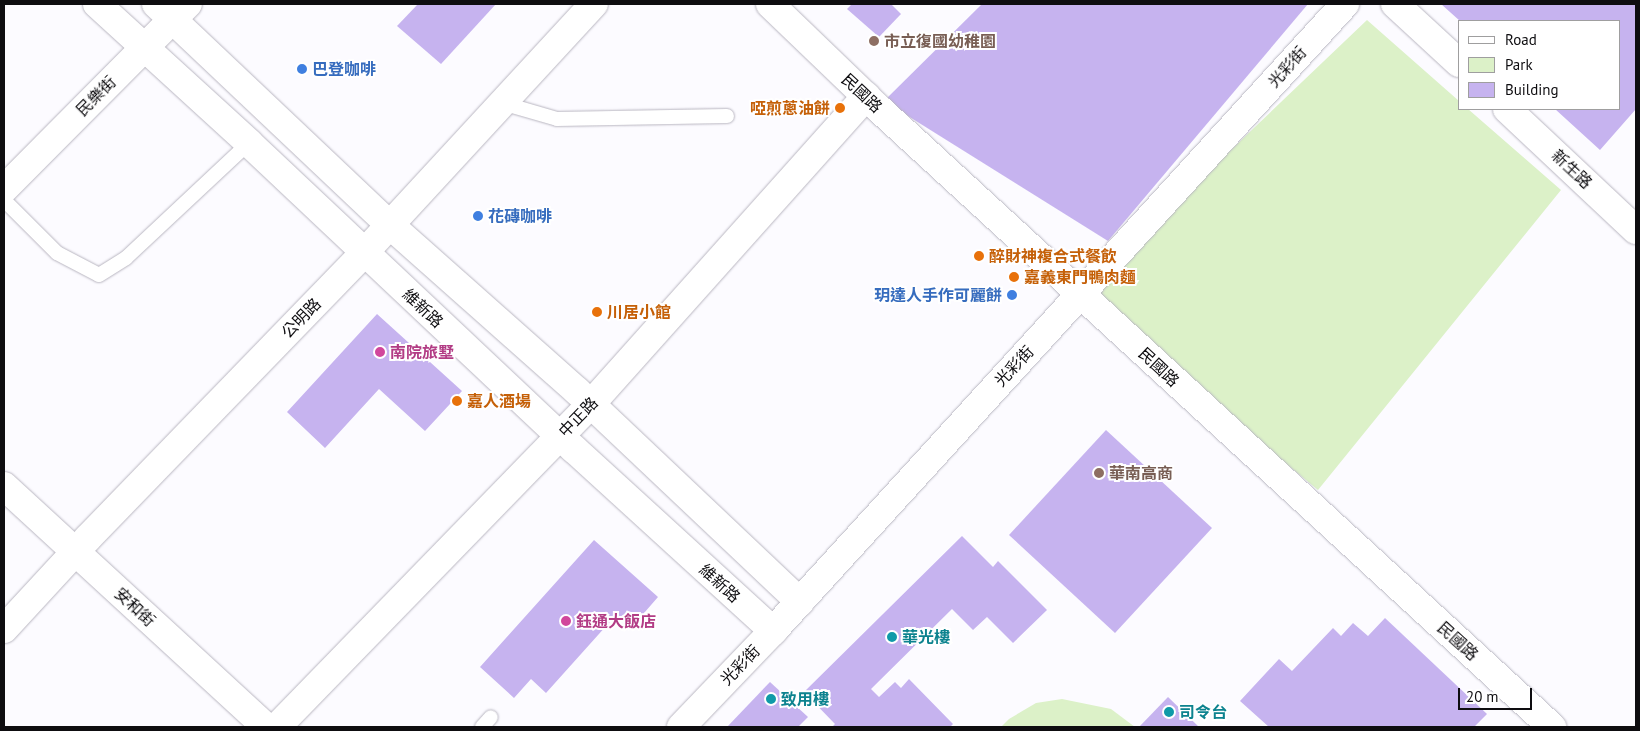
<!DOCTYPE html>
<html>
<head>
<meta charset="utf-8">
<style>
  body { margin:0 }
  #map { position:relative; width:1640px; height:731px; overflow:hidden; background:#fcfbff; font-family:"PT Sans","Noto Sans TC",sans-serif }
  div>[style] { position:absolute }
  .green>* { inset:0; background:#dcf1c8 }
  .building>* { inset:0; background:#c6b3ef }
  .roads { filter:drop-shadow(0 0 1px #b9b6c1) drop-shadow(0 0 1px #b9b6c1) }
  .lane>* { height:14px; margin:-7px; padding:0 7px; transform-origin:7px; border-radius:7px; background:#fff }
  .street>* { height:28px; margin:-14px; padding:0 14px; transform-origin:14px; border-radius:14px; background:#fff }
  .secondary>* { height:28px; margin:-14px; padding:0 14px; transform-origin:14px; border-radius:14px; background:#fff }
  .dots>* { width:14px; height:14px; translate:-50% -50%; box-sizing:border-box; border:2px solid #fff; border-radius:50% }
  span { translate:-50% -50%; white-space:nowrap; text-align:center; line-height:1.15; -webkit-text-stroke:4px #fff; paint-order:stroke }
  .education-label { font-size:16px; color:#785e54; font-weight:700 }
  .left { translate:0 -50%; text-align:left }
  .street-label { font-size:16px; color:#0e0d10 }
  .shop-label { font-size:16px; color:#366cbe; font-weight:700 }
  .right { translate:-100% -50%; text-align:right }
  .food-label { font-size:16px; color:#c56008; font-weight:700 }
  .hotel-label { font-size:16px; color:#b23c85; font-weight:700 }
  .culture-label { font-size:16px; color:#0d838f; font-weight:700 }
  .frame { position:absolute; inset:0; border:5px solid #0e0d10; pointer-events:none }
  .legend { position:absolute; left:1458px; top:20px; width:162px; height:90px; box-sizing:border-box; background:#fff; border:1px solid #9f9e9f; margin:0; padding:6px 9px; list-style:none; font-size:15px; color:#0e0d10 }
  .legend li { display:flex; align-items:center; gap:10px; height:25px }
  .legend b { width:25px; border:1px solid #9f9e9f }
  .scale { position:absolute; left:1458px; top:688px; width:74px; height:22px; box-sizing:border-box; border:2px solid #0e0d10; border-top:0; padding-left:6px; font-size:15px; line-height:18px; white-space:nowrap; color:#0e0d10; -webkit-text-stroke:4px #fff; paint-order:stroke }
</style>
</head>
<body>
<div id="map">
  <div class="green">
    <div style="clip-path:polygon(1367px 20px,1459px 101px,1459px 109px,1468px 109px,1561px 190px,1318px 490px,1080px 294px)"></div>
    <div style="clip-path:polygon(1062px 699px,1111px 709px,1135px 727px,1001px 727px,1009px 719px,1036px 703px)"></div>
  </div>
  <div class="building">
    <div style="clip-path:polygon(418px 4px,496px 4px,441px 64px,397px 26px)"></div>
    <div style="clip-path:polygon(852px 4px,891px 4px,901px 14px,879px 37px,847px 9px)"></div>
    <div style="clip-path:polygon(982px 4px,1308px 4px,1108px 241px,884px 101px)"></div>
    <div style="clip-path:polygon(1441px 4px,1636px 4px,1636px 109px,1600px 150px,1555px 109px,1619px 109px,1619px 21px,1460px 21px)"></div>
    <div style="clip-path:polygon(377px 314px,462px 391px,425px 431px,379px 389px,325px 448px,287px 412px)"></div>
    <div style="clip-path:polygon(1106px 430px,1212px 528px,1115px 633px,1009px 535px)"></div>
    <div style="clip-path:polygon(962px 536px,993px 567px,998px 561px,1047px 610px,1013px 643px,987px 617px,973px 630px,952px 609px,871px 689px,879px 697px,895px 682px,901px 688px,909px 679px,953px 724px,950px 727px,832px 727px,835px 724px,804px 692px)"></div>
    <div style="clip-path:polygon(594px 540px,658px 597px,631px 628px,616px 615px,546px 693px,531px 679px,514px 698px,480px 667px)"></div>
    <div style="clip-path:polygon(1385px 618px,1487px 714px,1474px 727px,1269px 727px,1240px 701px,1279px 659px,1292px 671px,1333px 628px,1341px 636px,1353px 623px,1368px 636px)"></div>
    <div style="clip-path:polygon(770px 682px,808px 717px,798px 727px,727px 727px)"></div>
    <div style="clip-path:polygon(1168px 697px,1199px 727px,1139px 727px)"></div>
  </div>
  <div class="roads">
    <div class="lane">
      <div style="left:502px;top:103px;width:57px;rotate:16.2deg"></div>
      <div style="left:557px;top:119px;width:170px;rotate:-1deg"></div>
      <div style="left:4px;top:200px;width:75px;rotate:45deg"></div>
      <div style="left:57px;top:253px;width:47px;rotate:27.6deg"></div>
      <div style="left:99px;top:275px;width:32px;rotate:-32deg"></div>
      <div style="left:126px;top:258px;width:168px;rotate:-43.1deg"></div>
      <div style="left:482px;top:727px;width:13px;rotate:-48deg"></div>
    </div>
    <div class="street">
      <div style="left:770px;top:4px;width:149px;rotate:43.9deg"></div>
      <div style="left:877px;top:107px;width:917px;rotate:42.57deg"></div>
      <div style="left:4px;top:189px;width:261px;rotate:-45.2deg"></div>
      <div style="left:4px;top:486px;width:356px;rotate:42.6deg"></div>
      <div style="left:277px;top:727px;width:450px;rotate:-45.8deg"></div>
      <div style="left:591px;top:404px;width:413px;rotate:-48.2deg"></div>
      <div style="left:681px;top:727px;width:133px;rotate:-46.2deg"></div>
      <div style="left:773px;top:631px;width:849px;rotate:-47.63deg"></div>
    </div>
    <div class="secondary">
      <div style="left:97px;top:4px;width:206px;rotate:42.4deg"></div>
      <div style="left:249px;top:143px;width:446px;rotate:43.3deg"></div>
      <div style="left:574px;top:449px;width:270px;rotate:42.4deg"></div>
      <div style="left:156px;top:4px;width:322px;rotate:43.4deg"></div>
      <div style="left:390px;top:225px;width:250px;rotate:41.6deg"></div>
      <div style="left:577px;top:391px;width:307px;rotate:43.4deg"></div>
      <div style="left:1395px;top:4px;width:87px;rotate:42.7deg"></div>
      <div style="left:1507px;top:109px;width:177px;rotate:43.2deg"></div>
      <div style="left:4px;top:629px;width:124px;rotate:-47.3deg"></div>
      <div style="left:88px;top:538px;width:397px;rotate:-45.9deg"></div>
      <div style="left:364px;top:253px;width:339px;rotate:-47.3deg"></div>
    </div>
  </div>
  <div class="dots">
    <div style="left:874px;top:41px;background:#8d6e63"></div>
    <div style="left:302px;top:69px;background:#3f7fe0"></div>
    <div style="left:840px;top:108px;background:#e8710a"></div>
    <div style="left:478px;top:216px;background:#3f7fe0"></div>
    <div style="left:979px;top:256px;background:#e8710a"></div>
    <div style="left:1014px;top:277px;background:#e8710a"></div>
    <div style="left:1012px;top:295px;background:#3f7fe0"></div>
    <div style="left:597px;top:312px;background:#e8710a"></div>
    <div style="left:380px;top:352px;background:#d1479c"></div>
    <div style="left:457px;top:401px;background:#e8710a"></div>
    <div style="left:1099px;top:473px;background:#8d6e63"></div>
    <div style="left:566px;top:621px;background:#d1479c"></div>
    <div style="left:892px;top:637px;background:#0f9aa8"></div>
    <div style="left:771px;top:699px;background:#0f9aa8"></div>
    <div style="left:1169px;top:712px;background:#0f9aa8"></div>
  </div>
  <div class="education-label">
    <span class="left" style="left:884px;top:41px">市立復國幼稚園</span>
    <span class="left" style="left:1109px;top:473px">華南高商</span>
  </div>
  <div class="street-label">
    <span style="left:1287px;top:67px;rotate:-48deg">光彩街</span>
    <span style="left:862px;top:93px;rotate:43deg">民國路</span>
    <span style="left:96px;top:96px;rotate:-45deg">民樂街</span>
    <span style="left:1572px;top:169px;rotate:43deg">新生路</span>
    <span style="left:423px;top:308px;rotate:43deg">維新路</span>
    <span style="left:301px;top:318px;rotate:-46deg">公明路</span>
    <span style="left:1014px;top:366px;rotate:-47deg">光彩街</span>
    <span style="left:1159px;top:367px;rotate:43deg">民國路</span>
    <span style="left:578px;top:417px;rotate:-46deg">中正路</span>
    <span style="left:720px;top:583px;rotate:42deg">維新路</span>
    <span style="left:135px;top:607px;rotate:43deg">安和街</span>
    <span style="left:1458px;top:641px;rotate:42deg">民國路</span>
    <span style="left:740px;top:665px;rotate:-46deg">光彩街</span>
  </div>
  <div class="shop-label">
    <span class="left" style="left:312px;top:69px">巴登咖啡</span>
    <span class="left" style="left:488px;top:216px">花磚咖啡</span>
    <span class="right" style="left:1002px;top:295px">玥達人手作可麗餅</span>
  </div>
  <div class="food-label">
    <span class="right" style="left:830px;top:108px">啞煎蔥油餅</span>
    <span class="left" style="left:989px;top:256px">醉財神複合式餐飲</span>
    <span class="left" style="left:1024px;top:277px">嘉義東門鴨肉麵</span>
    <span class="left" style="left:607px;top:312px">川居小館</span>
    <span class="left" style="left:467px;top:401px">嘉人酒場</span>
  </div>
  <div class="hotel-label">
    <span class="left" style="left:390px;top:352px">南院旅墅</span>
    <span class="left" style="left:576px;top:621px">鈺通大飯店</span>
  </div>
  <div class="culture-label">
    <span class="left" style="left:902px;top:637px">華光樓</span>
    <span class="left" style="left:781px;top:699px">致用樓</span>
    <span class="left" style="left:1179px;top:712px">司令台</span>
  </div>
  <div class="frame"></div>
  <ul class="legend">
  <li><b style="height:6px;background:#fff"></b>Road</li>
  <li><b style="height:14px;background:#dcf1c8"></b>Park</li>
  <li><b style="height:14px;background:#c6b3ef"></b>Building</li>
  </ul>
  <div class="scale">20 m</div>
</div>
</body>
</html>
